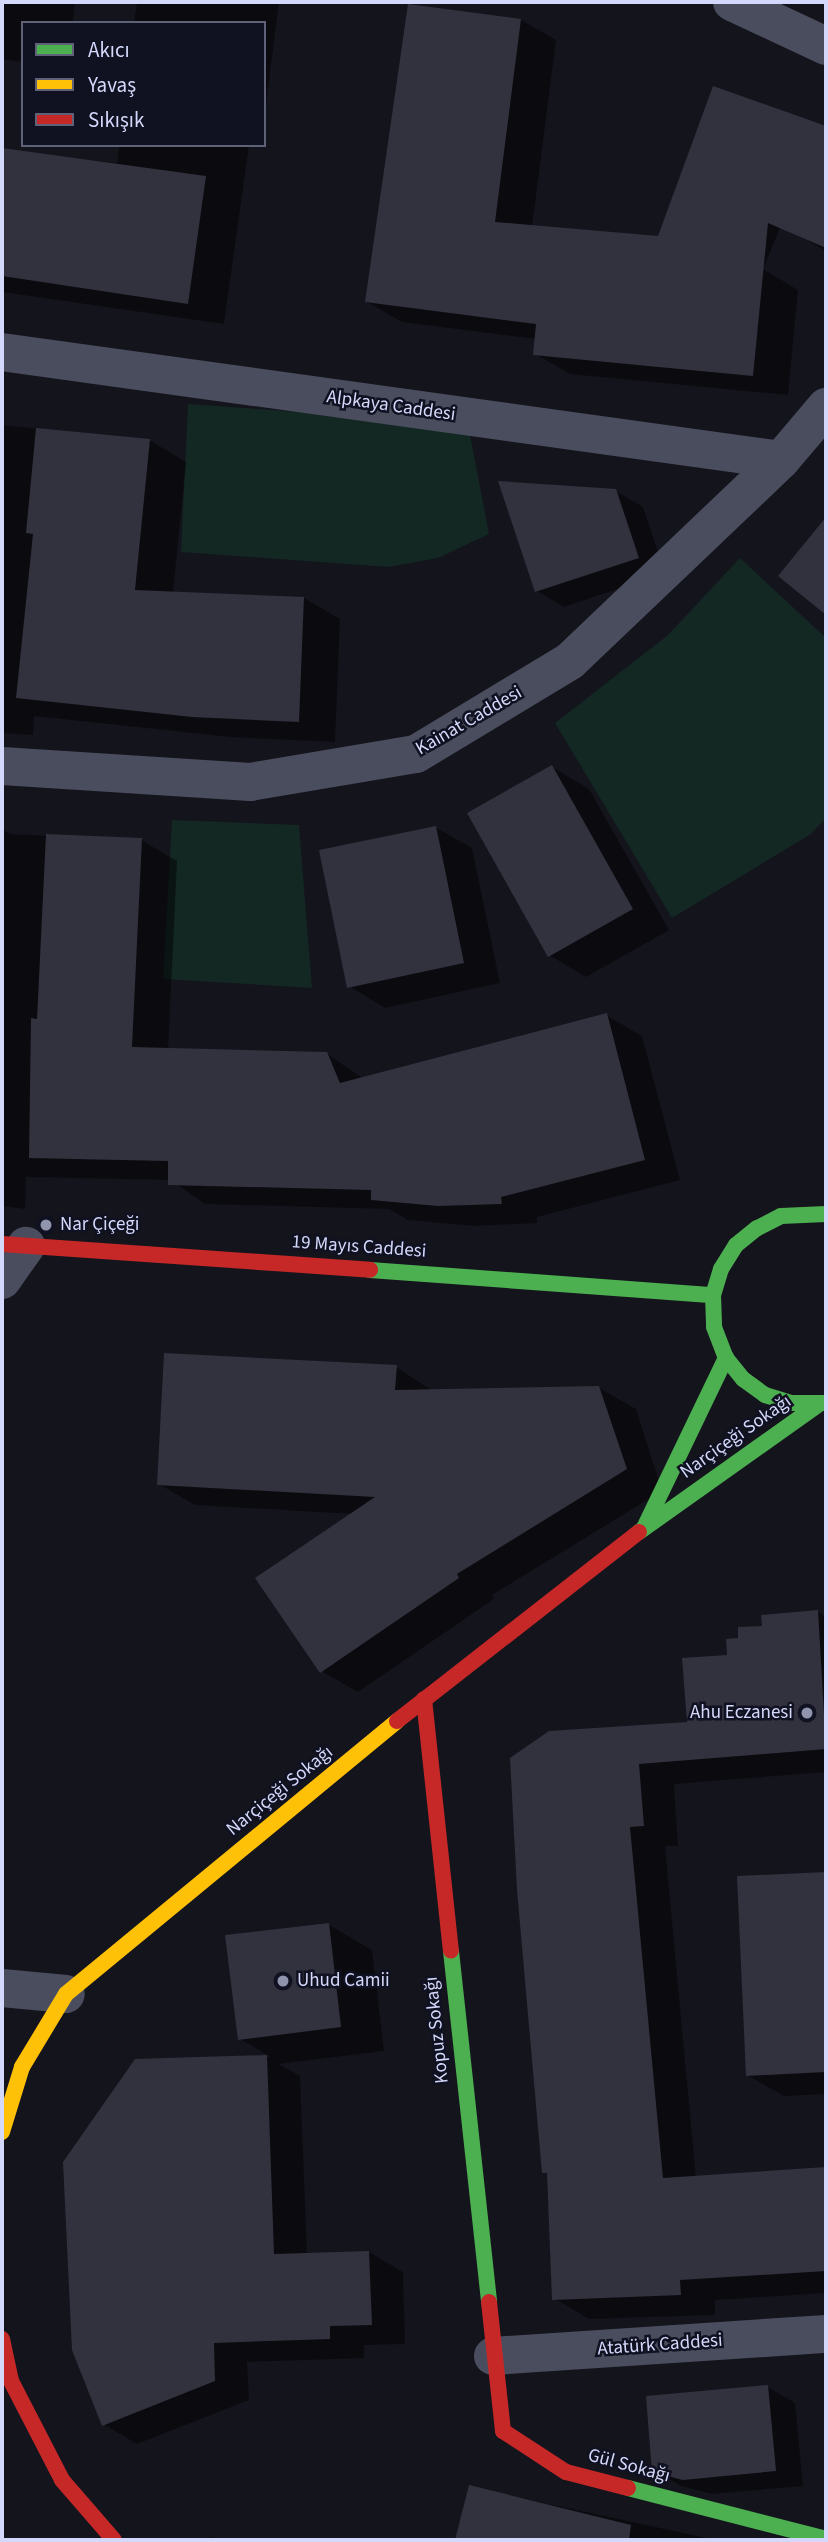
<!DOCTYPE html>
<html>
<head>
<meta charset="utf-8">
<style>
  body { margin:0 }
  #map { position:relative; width:828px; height:2542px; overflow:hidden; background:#14141d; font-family:"Source Sans 3",sans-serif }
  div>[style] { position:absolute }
  .green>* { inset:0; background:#132723 }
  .shadow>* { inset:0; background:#0007 }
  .building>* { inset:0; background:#32323f }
  .street>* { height:38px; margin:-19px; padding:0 19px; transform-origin:19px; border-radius:19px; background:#4a4d5d }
  .fast>* { height:16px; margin:-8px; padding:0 8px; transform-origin:8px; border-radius:8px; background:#4caf50 }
  .slow>* { height:16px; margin:-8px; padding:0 8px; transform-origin:8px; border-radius:8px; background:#ffc107 }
  .jam>* { height:16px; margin:-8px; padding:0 8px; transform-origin:8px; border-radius:8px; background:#c62828 }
  .dots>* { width:19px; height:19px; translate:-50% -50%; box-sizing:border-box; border:4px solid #101121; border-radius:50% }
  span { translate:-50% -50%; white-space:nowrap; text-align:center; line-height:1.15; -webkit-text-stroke:5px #101121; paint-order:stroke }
  .street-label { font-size:19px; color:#d4d9fb }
  .poi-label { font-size:19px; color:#d4d9fb }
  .left { translate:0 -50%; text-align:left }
  .right { translate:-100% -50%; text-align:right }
  .frame { position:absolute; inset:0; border:4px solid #d4d9fb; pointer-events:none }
  .legend { position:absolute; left:21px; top:21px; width:245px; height:126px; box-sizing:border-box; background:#101121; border:2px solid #5e6178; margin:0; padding:9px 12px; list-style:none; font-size:21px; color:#d4d9fb }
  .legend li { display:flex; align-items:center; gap:14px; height:35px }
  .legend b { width:35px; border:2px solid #5e6178 }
</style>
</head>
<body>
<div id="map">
  <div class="green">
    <div style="clip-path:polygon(188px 404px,468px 424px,489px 534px,438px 558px,389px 567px,181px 552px)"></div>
    <div style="clip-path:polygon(740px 558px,826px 638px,826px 818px,811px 834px,672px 918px,555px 723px,668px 635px)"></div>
    <div style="clip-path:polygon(172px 820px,299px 825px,312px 988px,163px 979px)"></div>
  </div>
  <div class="shadow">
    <div style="clip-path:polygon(2px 2px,75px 2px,73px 23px,23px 23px,23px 62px,2px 59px)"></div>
    <div style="clip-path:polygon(137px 2px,279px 2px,264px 120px,264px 23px,134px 23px)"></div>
    <div style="clip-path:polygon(409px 6px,521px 20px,556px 40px,532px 227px,659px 238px,819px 133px,763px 269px,798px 290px,788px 395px,570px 374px,535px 354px,536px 339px,402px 322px,367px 302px)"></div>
    <div style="clip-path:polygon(119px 145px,249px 145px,224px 324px,2px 292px,2px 150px,117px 163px)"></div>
    <div style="clip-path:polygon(826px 171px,826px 251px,792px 232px)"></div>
    <div style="clip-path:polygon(2px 425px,149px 440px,186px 462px,173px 593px,304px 598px,340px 619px,335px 742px,230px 737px,34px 716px,33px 735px,2px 733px)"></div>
    <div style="clip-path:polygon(616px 491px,643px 507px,665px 573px,564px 607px,537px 591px)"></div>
    <div style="clip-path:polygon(552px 767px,589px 789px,669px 930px,586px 977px,549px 955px)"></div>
    <div style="clip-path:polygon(435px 827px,472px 848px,500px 983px,385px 1008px,349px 986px)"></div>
    <div style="clip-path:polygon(2px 829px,10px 834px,141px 840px,177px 861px,168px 1050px,327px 1054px,364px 1079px,606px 1015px,642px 1036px,680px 1180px,537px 1217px,537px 1223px,475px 1226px,408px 1220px,389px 1209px,205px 1204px,170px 1180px,26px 1177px,25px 1209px,2px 1206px)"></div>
    <div style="clip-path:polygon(396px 1367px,433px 1391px,599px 1388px,636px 1409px,662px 1491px,492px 1595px,494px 1599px,358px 1692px,321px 1671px,353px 1514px,195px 1505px,159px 1484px)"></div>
    <div style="clip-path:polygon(818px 1612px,826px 1617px,826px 1772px,674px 1784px,678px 1846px,665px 1846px,696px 2178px,826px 2169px,826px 2293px,715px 2300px,715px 2315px,589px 2319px,554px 2298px,549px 2176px,544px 2172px,512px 1758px,689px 1723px,740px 1640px,764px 1627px)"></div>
    <div style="clip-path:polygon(826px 1874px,826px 2094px,784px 2096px,747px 2075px,739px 1878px)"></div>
    <div style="clip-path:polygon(329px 1925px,372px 1950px,384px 2051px,278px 2064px,300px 2076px,307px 2254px,369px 2252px,403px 2272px,405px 2344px,364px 2345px,364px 2358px,247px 2362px,249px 2400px,137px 2444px,103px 2424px,136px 2061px,271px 2057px,240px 2039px)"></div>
    <div style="clip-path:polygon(768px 2387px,795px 2403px,803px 2486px,712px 2494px,681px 2486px,654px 2470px)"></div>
    <div style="clip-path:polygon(470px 2487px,716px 2540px,457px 2540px)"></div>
    <div style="clip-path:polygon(210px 2537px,224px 2540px,209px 2540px)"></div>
  </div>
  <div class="building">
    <div style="clip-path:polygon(408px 4px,521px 19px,495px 222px,658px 236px,713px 86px,826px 126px,826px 248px,768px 223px,753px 376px,533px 355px,536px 324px,365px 302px)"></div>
    <div style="clip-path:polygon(2px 148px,206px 176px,188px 304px,2px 276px)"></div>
    <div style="clip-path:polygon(36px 428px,150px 439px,135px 590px,304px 597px,299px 722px,192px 717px,16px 698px,33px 534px,26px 533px)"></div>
    <div style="clip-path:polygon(498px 481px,616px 489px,639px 558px,535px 592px)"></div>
    <div style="clip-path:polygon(826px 517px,826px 615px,778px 576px)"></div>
    <div style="clip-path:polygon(552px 765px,633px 909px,548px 957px,467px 813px)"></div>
    <div style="clip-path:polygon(436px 826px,464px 963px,347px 988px,319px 850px)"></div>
    <div style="clip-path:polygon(46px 834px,142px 838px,132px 1047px,327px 1052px,340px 1083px,607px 1013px,645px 1160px,501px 1197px,502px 1204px,438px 1206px,371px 1200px,371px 1190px,168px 1185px,168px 1161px,29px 1158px,31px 1018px,37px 1019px)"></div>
    <div style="clip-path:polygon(164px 1353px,397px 1365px,395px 1390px,599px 1386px,627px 1469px,457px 1574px,459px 1578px,320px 1673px,255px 1578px,375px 1497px,157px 1485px)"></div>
    <div style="clip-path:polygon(818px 1610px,826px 1749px,639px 1764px,644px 1826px,630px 1827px,663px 2178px,826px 2167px,826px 2271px,680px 2280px,681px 2295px,552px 2300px,547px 2173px,542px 2173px,517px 1890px,510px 1758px,549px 1731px,687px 1722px,682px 1658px,727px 1655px,726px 1639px,738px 1638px,738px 1627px,762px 1626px,761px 1615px)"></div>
    <div style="clip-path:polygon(826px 1872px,826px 2072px,746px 2076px,737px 1876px)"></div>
    <div style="clip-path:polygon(329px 1923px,341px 2027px,238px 2040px,225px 1935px)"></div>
    <div style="clip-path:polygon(267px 2055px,274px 2254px,369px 2251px,372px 2325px,330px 2326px,330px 2339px,214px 2343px,215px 2381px,102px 2426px,72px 2350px,63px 2162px,135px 2059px)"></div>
    <div style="clip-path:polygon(768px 2385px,776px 2471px,683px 2480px,652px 2472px,646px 2396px)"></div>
    <div style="clip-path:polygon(469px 2485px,631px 2525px,629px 2540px,455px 2540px)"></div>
  </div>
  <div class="street">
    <div style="left:732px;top:2px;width:104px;rotate:25.1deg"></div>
    <div style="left:2px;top:352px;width:786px;rotate:7.89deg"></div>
    <div style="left:2px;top:766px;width:249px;rotate:3.7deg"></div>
    <div style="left:250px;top:782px;width:168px;rotate:-9.6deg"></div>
    <div style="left:416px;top:754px;width:180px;rotate:-31.1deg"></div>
    <div style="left:570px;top:661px;width:291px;rotate:-43.6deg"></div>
    <div style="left:781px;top:460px;width:70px;rotate:-49.7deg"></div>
    <div style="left:2px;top:1280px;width:42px;rotate:-54.8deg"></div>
    <div style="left:2px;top:1988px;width:64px;rotate:5.4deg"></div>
    <div style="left:493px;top:2356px;width:334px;rotate:-3.8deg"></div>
  </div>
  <div class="fast">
    <div style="left:826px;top:1214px;width:45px;rotate:177.5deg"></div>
    <div style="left:781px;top:1216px;width:27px;rotate:153deg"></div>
    <div style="left:757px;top:1228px;width:27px;rotate:141deg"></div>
    <div style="left:736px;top:1245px;width:28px;rotate:122deg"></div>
    <div style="left:721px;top:1269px;width:27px;rotate:107deg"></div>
    <div style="left:713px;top:1295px;width:32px;rotate:88deg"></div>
    <div style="left:714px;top:1327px;width:33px;rotate:69deg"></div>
    <div style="left:726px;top:1358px;width:27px;rotate:51deg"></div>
    <div style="left:743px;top:1379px;width:27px;rotate:36deg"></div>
    <div style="left:765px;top:1395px;width:27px;rotate:17deg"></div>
    <div style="left:791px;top:1403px;width:35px"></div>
    <div style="left:370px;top:1270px;width:344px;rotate:4.2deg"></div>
    <div style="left:645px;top:1526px;width:187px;rotate:-64.3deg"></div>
    <div style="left:639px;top:1532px;width:219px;rotate:-35.4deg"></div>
    <div style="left:451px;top:1951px;width:353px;rotate:83.8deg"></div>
    <div style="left:628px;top:2488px;width:204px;rotate:14.4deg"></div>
  </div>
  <div class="slow">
    <div style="left:2px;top:2132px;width:68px;rotate:-72.9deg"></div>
    <div style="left:22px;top:2067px;width:85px;rotate:-58.9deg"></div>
    <div style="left:66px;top:1994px;width:429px;rotate:-39.5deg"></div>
  </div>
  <div class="jam">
    <div style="left:2px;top:1244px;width:369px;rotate:4deg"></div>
    <div style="left:424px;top:1699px;width:253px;rotate:83.9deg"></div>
    <div style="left:397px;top:1721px;width:307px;rotate:-38deg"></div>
    <div style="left:489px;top:2302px;width:130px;rotate:83.8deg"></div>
    <div style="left:503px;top:2431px;width:75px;rotate:33.1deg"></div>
    <div style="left:566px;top:2472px;width:64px;rotate:14.5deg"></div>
    <div style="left:2px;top:2339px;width:43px;rotate:77.9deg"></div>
    <div style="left:11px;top:2381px;width:111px;rotate:62.7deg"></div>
    <div style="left:62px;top:2480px;width:79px;rotate:49.1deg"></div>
  </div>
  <div class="dots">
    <div style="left:46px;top:1225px;background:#9194ad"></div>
    <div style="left:807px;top:1713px;background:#9194ad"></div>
    <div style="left:283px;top:1981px;background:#9194ad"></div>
  </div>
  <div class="street-label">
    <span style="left:391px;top:406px;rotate:8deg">Alpkaya Caddesi</span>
    <span style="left:469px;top:721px;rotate:-30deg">Kainat Caddesi</span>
    <span style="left:359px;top:1247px;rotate:4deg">19 Mayıs Caddesi</span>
    <span style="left:736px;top:1437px;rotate:-35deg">Narçiçeği Sokağı</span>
    <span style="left:280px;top:1791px;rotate:-39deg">Narçiçeği Sokağı</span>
    <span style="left:437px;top:2030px;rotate:-96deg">Kopuz Sokağı</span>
    <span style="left:660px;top:2345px;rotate:-4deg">Atatürk Caddesi</span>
    <span style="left:629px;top:2466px;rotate:15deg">Gül Sokağı</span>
  </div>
  <div class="poi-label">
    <span class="left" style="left:60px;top:1225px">Nar Çiçeği</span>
    <span class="right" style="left:793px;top:1713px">Ahu Eczanesi</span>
    <span class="left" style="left:297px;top:1981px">Uhud Camii</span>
  </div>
  <div class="frame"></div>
  <ul class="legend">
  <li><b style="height:9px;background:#4caf50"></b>Akıcı</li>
  <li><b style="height:9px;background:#ffc107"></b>Yavaş</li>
  <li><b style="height:9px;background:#c62828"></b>Sıkışık</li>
  </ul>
</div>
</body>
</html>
